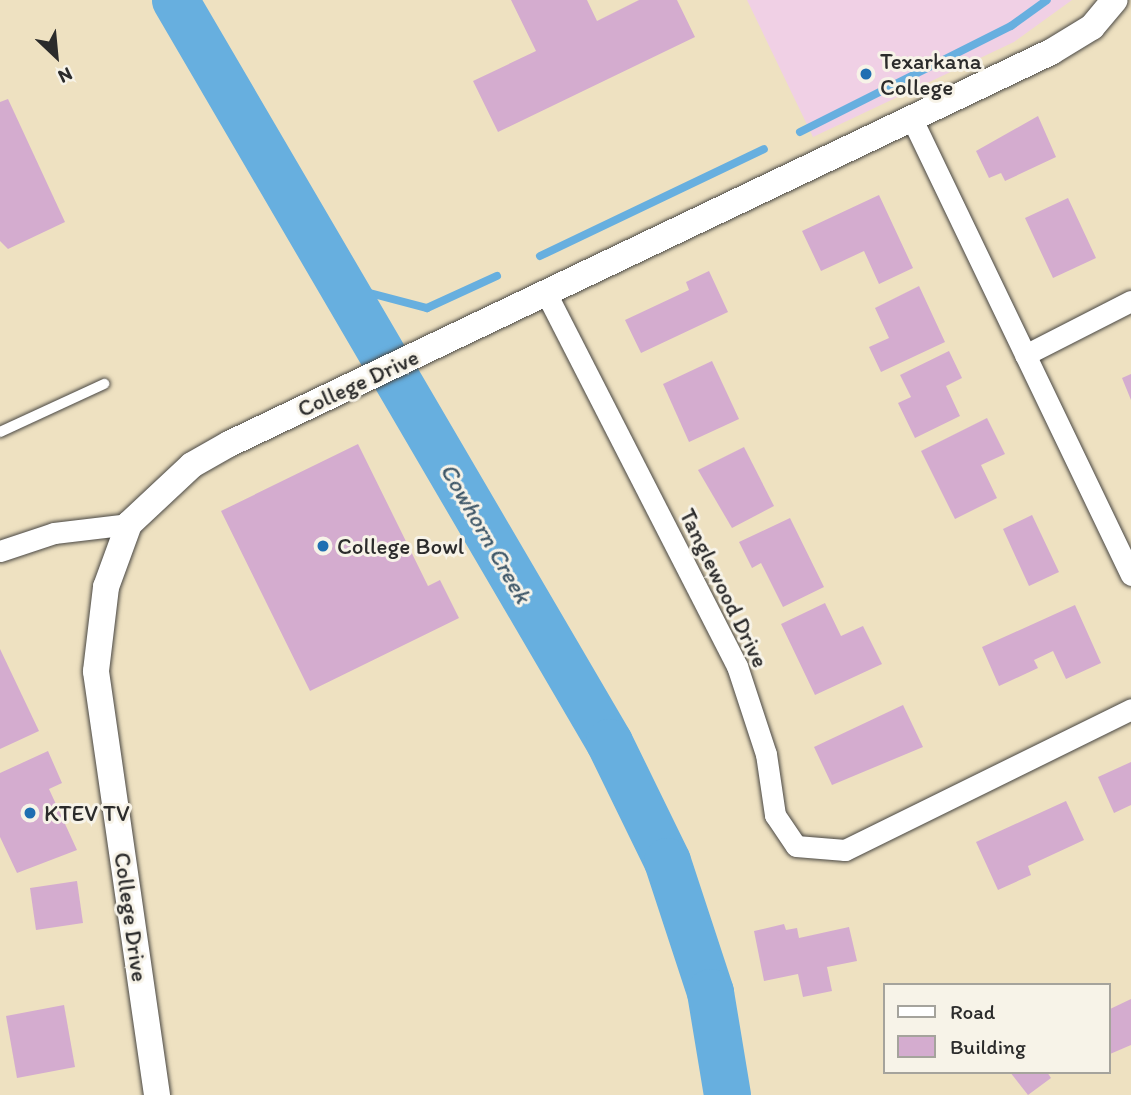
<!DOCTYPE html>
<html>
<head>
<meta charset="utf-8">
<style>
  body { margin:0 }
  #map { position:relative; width:1131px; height:1095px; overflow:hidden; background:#eee1c1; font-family:Itim,sans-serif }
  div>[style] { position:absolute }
  .built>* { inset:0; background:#f0d0e5 }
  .stream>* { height:8px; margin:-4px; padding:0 4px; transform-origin:4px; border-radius:4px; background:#67afdf }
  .river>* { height:47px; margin:-23.5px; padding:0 23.5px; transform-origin:23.5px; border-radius:23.5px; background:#67afdf }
  .building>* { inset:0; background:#d4accf }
  .roads { filter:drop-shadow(0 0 2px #484642) drop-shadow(0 0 2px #484642) }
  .service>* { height:10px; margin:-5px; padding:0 5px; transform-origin:5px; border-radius:5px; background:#fff }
  .minor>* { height:21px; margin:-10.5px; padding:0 10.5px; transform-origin:10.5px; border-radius:10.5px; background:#fff }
  .tertiary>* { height:26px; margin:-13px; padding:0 13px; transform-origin:13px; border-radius:13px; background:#fff }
  .dots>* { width:19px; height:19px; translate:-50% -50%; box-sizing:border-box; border:4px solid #f7f3e8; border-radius:50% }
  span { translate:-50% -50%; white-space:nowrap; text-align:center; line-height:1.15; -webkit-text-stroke:6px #f7f3e8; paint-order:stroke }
  .poi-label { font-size:23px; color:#2b2b2b }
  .left { translate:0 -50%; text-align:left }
  .street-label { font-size:23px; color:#2b2b2b }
  .water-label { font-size:24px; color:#40596a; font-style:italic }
  .legend { position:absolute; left:883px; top:983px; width:228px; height:91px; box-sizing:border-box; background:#f7f3e8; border:2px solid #a5a39c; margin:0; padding:9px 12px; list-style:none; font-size:21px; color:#2b2b2b }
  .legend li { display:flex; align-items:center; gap:14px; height:35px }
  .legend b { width:35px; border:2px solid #a5a39c }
  .north { position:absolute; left:21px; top:21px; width:70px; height:70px; -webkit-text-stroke:5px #f7f3e8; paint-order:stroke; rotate:154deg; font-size:19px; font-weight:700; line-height:28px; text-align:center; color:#2b2b2b }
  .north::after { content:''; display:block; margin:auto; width:24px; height:32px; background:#2b2b2b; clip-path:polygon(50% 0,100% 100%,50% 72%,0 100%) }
</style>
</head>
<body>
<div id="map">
  <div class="built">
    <div style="clip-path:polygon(747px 0,1072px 0,1014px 42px,813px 137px)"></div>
  </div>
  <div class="stream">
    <div style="left:800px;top:132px;width:236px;rotate:-26.7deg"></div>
    <div style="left:1011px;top:26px;width:44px;rotate:-35.8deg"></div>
    <div style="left:540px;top:256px;width:248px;rotate:-25.5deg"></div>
    <div style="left:343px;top:286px;width:87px;rotate:14.7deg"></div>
    <div style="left:427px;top:308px;width:77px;rotate:-24.6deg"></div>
  </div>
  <div class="river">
    <div style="left:175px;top:0;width:860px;rotate:59.68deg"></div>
    <div style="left:609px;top:742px;width:132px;rotate:64deg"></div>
    <div style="left:667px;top:861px;width:138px;rotate:71.8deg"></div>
    <div style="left:710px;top:992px;width:104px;rotate:80.6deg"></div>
  </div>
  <div class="building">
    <div style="clip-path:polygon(511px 0,587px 0,597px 21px,639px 0,677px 0,695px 37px,498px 132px,473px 81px,536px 51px)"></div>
    <div style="clip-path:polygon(8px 99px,65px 222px,8px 249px,0 241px,0 102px)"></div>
    <div style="clip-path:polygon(1038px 116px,1056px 157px,1005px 181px,1001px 173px,989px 178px,976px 151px)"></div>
    <div style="clip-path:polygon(879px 195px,913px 268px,879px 284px,864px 251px,821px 271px,802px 231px)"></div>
    <div style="clip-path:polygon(1068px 198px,1096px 258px,1053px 278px,1025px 218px)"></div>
    <div style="clip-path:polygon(709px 271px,728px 312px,641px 353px,625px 320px,689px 290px,686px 282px)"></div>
    <div style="clip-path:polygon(919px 286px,945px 342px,881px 372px,869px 347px,889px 338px,875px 308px)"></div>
    <div style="clip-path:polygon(949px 351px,962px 378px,946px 386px,960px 416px,915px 438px,898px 403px,911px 397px,900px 375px)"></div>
    <div style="clip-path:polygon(712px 361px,739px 419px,689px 442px,663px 384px)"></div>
    <div style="clip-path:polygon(1131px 374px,1131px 400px,1122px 378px)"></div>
    <div style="clip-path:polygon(987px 418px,1005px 454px,981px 465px,997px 498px,955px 519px,921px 451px)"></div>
    <div style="clip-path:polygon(358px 444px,428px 586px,440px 580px,459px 618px,310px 691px,221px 511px)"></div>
    <div style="clip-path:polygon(744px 447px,774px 506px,732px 528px,698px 470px)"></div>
    <div style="clip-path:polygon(1032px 515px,1059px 572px,1029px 586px,1003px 529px)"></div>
    <div style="clip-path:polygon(790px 518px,824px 587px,783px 607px,761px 563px,752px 568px,739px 542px)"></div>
    <div style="clip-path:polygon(825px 603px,841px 636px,863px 626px,882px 664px,815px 695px,781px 624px)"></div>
    <div style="clip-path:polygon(1075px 605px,1101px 663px,1066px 679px,1053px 651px,1034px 660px,1038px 668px,999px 686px,982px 647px)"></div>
    <div style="clip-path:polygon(0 649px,39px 731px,0 749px)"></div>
    <div style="clip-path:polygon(903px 705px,923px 747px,832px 785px,814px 747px)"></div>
    <div style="clip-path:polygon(48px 751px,62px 783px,49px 789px,77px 850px,17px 873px,0 837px,0 773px)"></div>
    <div style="clip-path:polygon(1131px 762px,1131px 805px,1114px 813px,1098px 777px)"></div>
    <div style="clip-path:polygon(1066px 801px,1084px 840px,1028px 866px,1031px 875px,998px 890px,976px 842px)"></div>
    <div style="clip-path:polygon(77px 881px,83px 923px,36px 930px,30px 888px)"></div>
    <div style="clip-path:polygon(784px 924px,786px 930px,797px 928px,799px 938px,849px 927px,857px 961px,827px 967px,832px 991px,803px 997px,798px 974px,764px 981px,754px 931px)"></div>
    <div style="clip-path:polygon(1131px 999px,1131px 1045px,1110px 1054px,1108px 1010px)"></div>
    <div style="clip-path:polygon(64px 1005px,75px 1067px,17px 1078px,6px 1016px)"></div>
    <div style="clip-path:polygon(1010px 1072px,1047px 1072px,1051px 1078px,1028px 1095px)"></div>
  </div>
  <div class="roads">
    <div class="service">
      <div style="left:0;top:432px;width:115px;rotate:-24.8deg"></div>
    </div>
    <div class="minor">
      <div style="left:911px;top:117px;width:508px;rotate:64.34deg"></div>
      <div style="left:547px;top:295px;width:417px;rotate:62.9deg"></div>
      <div style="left:737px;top:666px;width:93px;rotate:71.8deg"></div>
      <div style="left:766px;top:754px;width:62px;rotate:81.6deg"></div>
      <div style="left:775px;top:815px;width:37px;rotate:56deg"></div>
      <div style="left:796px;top:846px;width:49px;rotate:4.7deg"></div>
      <div style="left:845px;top:850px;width:319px;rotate:-26.2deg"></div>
      <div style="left:1025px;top:355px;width:119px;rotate:-27deg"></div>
      <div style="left:0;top:551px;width:57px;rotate:-18.4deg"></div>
      <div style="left:54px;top:533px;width:76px;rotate:-6.8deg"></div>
    </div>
    <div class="tertiary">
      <div style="left:157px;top:1095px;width:428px;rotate:-98.2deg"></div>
      <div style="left:96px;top:671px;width:85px;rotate:-83.2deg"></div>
      <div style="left:106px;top:587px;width:67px;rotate:-69.9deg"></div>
      <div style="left:129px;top:524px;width:86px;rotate:-43.1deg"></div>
      <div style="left:192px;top:465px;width:43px;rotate:-29.6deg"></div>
      <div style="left:229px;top:444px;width:911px;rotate:-25.5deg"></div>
      <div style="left:1051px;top:52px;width:48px;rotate:-31.4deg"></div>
      <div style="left:1092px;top:27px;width:35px;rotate:-50deg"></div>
    </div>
  </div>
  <div class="dots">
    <div style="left:866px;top:74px;background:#1f6fb2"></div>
    <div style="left:323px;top:546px;background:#1f6fb2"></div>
    <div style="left:30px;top:813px;background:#1f6fb2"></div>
  </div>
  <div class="poi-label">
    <span class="left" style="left:880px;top:74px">Texarkana<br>College</span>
    <span class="left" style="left:337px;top:546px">College Bowl</span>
    <span class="left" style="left:44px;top:813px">KTEV TV</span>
  </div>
  <div class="street-label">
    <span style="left:358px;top:383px;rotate:-25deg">College Drive</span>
    <span style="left:724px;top:588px;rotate:64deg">Tanglewood Drive</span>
    <span style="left:131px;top:917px;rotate:82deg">College Drive</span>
  </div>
  <div class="water-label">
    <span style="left:486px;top:533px;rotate:60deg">Cowhorn Creek</span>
  </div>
  <ul class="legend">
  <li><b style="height:9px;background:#fff"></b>Road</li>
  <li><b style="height:19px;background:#d4accf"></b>Building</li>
  </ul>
  <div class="north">N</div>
</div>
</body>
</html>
